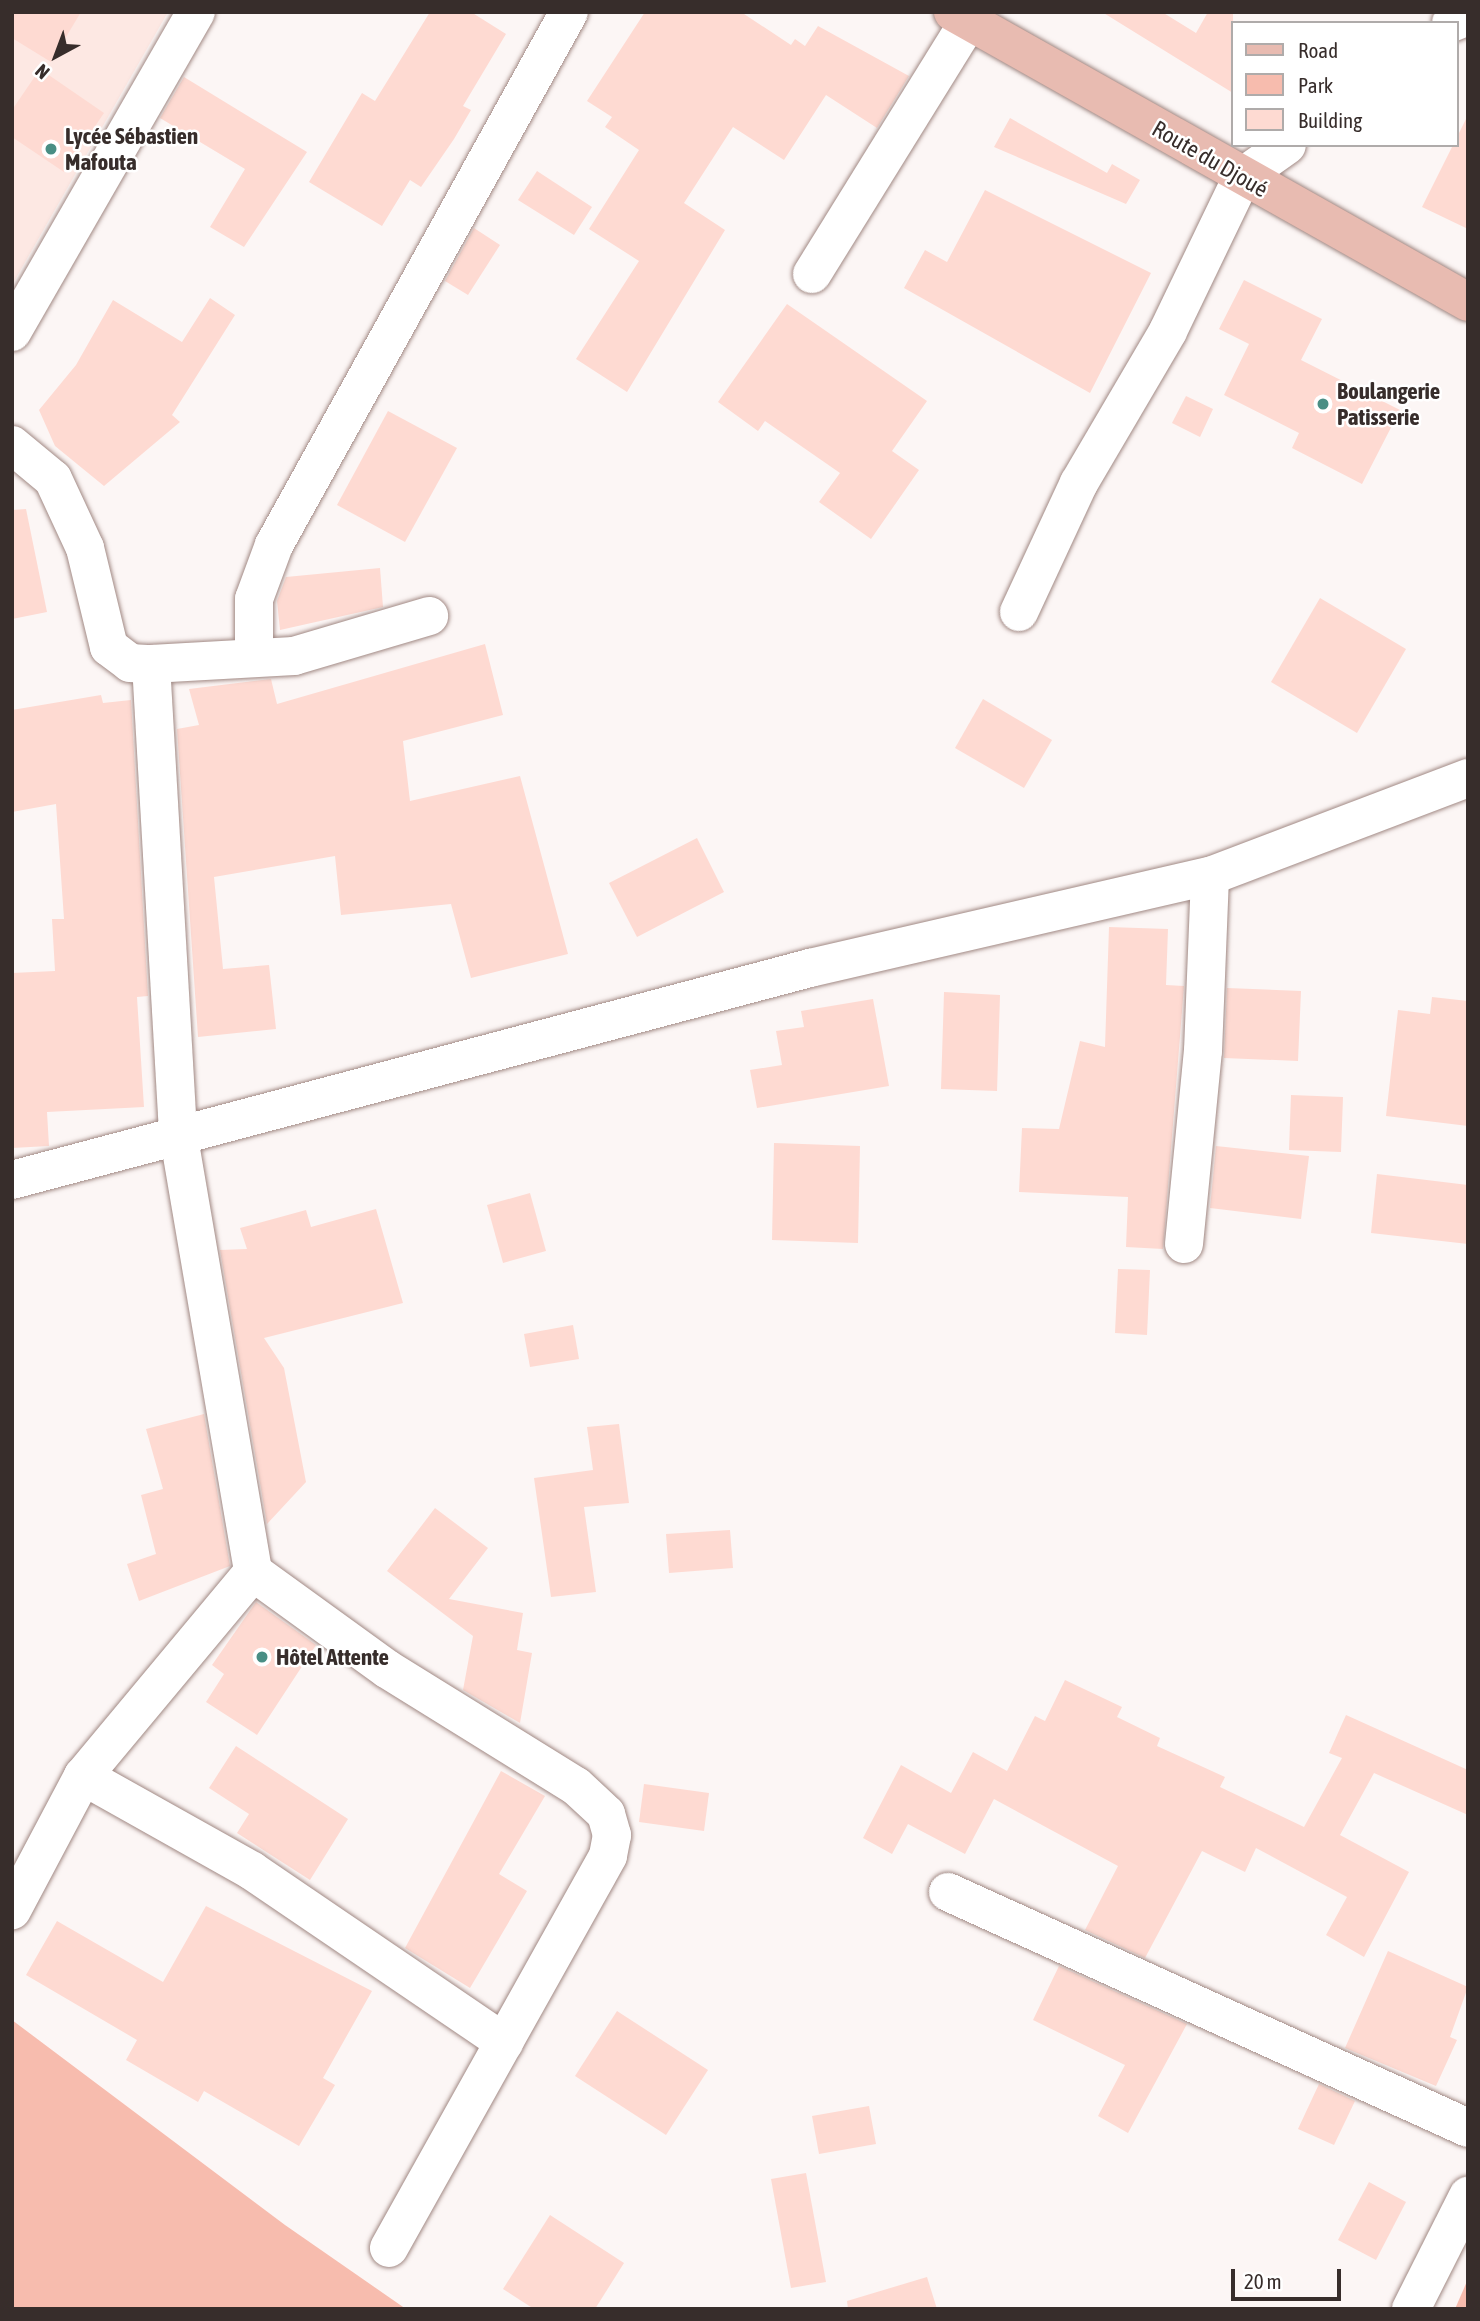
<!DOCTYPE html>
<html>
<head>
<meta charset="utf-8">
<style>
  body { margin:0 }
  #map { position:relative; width:1480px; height:2321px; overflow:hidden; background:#fcf6f5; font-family:"Asap Condensed",sans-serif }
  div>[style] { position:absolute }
  .built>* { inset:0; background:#fde8e3 }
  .green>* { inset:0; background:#f7bcae }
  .building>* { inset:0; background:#fedad2 }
  .roads { filter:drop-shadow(0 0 2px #a18984) drop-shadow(0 0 2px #a18984) }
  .minor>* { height:38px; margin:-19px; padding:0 19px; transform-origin:19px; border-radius:19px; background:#fff }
  .major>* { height:38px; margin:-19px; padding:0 19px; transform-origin:19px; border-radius:19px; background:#e8bbb1 }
  .dots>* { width:19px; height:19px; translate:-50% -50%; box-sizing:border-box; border:4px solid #fff; border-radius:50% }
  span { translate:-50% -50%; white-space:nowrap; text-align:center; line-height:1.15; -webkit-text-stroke:5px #fff; paint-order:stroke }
  .poi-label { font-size:23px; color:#372d2b; font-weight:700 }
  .left { translate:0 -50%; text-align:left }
  .street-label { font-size:23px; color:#372d2b }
  .frame { position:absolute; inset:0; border:14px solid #372d2b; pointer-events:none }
  .legend { position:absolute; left:1231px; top:21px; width:228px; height:126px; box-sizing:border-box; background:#fff; border:2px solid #afabaa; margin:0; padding:9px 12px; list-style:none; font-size:21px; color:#372d2b }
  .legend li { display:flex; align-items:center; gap:14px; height:35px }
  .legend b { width:35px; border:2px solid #afabaa }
  .north { position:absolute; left:21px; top:21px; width:70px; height:70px; -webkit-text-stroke:5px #fff; paint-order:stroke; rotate:221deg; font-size:19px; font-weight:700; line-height:28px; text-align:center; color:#372d2b }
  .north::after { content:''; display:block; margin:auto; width:24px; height:32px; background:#372d2b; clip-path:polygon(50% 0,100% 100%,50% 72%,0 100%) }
  .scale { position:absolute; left:1231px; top:2269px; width:110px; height:32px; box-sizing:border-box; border:4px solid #372d2b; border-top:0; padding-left:9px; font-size:21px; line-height:24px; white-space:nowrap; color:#372d2b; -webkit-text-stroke:5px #fff; paint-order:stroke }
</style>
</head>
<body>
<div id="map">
  <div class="built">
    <div style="clip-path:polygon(12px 12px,168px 12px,12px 285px)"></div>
  </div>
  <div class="green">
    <div style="clip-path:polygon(12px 2020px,285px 2225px,406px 2309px,12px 2309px)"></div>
    <div style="clip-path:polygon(1468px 2279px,1468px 2309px,1455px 2309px)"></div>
  </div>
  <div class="building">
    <div style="clip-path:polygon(12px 12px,81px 12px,51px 62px,12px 38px)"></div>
    <div style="clip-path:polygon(430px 12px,471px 12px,506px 34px,463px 106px,471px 110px,454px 139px,421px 187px,410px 180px,382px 226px,309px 182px,362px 93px,375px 101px)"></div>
    <div style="clip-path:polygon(645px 12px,741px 12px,791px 45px,795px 39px,805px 46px,818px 26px,909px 76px,877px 128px,826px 95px,784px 160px,733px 127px,684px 203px,725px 230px,627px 392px,576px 359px,639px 261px,589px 229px,639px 150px,605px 127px,612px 117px,587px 101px)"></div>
    <div style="clip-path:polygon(1102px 12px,1162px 12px,1196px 33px,1208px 12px,1233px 12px,1233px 93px)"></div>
    <div style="clip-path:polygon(40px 69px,104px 113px,64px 172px,12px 137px,12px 110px)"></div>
    <div style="clip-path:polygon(184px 77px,307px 152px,244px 247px,210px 227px,245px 169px,160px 118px)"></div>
    <div style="clip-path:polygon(1468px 115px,1468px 229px,1422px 207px)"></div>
    <div style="clip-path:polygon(1010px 118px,1107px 173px,1112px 164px,1140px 180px,1126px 204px,994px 147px)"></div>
    <div style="clip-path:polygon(537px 171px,592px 207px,574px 235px,518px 200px)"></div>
    <div style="clip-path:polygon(985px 190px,1151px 273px,1090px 393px,904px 288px,925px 250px,947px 262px)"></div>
    <div style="clip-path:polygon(474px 228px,500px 245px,468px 295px,445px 281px)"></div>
    <div style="clip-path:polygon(1244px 280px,1322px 319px,1301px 360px,1400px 410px,1362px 484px,1292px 448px,1299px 433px,1224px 395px,1249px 344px,1219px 329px)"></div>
    <div style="clip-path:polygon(210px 298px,235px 315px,172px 415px,180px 422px,104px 486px,55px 446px,39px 410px,76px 365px,113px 300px,182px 342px)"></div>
    <div style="clip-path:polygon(787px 304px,927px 401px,892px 451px,919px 470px,871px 539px,819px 502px,840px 473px,765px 421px,758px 431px,718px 402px)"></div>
    <div style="clip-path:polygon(1186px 396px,1213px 409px,1200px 437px,1172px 423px)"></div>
    <div style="clip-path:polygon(388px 411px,457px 448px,405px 542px,337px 505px)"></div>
    <div style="clip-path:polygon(26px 509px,47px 612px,12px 619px,12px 510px)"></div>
    <div style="clip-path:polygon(380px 568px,383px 607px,280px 630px,277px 601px,286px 577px)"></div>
    <div style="clip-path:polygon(1320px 598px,1406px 649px,1357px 733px,1271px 682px)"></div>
    <div style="clip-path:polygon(485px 644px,503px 715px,403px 741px,410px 801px,520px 776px,568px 954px,471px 978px,451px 904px,341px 915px,335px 856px,214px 877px,223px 969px,269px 965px,276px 1029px,198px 1037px,177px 729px,199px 725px,189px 689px,271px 679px,277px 704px)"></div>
    <div style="clip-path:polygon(101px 695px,103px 703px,131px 700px,148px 996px,137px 997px,144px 1107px,47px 1112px,49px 1146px,12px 1148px,12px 973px,55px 971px,52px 919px,64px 919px,56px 804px,12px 812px,12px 710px)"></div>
    <div style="clip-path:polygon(983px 699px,1052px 740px,1024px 788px,955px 748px)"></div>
    <div style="clip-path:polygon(697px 838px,724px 892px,637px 937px,609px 883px)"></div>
    <div style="clip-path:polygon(1109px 927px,1168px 929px,1166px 985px,1184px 986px,1163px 1249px,1126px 1247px,1128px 1197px,1019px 1192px,1022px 1128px,1059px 1129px,1080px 1041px,1105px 1047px)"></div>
    <div style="clip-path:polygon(1227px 988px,1301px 991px,1298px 1061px,1224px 1058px)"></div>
    <div style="clip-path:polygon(944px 992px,1000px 995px,997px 1091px,941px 1089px)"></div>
    <div style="clip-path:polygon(1432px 997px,1468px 1001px,1468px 1126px,1386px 1116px,1398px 1010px,1430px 1014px)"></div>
    <div style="clip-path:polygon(873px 999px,889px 1086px,757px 1108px,750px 1070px,782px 1065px,776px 1031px,804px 1027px,801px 1011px)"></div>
    <div style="clip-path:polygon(1291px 1095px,1343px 1097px,1341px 1152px,1289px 1150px)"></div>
    <div style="clip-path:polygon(774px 1143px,860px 1146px,858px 1243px,772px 1240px)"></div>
    <div style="clip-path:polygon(1216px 1146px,1309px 1156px,1301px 1219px,1210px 1208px)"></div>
    <div style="clip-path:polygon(1377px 1174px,1468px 1185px,1468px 1244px,1371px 1233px)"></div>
    <div style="clip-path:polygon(530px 1193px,546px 1251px,503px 1263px,487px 1205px)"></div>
    <div style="clip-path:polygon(376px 1209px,403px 1303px,264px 1338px,284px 1368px,306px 1482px,267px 1524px,220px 1250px,247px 1249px,240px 1228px,306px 1210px,311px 1227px)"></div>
    <div style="clip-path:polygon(1118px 1269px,1150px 1270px,1147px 1335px,1115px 1333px)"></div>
    <div style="clip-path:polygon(573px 1325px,579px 1359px,530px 1367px,524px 1334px)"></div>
    <div style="clip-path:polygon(204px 1414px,230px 1566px,139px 1601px,127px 1564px,156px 1554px,141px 1495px,163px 1489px,146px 1429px)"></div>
    <div style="clip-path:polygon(619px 1424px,629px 1503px,584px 1507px,596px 1592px,551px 1597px,534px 1478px,593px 1470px,587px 1427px)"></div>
    <div style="clip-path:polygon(435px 1508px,488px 1548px,449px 1599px,523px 1613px,517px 1650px,532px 1653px,520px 1723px,463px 1690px,473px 1636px,387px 1571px)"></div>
    <div style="clip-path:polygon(730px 1530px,733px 1568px,669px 1573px,666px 1534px)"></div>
    <div style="clip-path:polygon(256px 1602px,316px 1645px,257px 1735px,206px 1702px,224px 1674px,212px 1665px)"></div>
    <div style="clip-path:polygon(1065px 1680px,1122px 1707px,1117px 1717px,1160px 1738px,1157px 1746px,1225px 1777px,1220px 1787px,1304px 1827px,1342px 1758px,1329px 1753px,1346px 1715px,1468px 1770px,1468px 1815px,1374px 1773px,1340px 1835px,1409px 1872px,1364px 1957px,1326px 1935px,1347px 1897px,1256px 1848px,1245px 1872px,1202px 1851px,1145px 1958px,1085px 1930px,1118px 1866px,994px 1799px,965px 1854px,908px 1824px,892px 1854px,863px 1838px,901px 1765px,951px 1793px,973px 1752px,1007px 1771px,1035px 1716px,1045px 1721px)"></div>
    <div style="clip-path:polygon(236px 1746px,348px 1819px,310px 1880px,237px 1833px,249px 1814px,209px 1788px)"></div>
    <div style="clip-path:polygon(501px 1771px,545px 1796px,499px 1874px,527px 1891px,470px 1988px,405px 1948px)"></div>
    <div style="clip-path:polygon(644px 1784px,709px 1793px,704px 1831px,639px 1822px)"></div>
    <div style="clip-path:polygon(206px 1906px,372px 1991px,323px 2078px,335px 2085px,299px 2146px,204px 2091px,198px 2102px,126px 2060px,137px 2040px,26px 1975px,57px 1921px,163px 1982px)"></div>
    <div style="clip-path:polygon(1388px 1951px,1468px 1987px,1450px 2037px,1457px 2040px,1436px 2086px,1345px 2048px)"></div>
    <div style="clip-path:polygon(1059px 1966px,1187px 2024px,1128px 2133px,1098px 2116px,1125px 2065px,1033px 2020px)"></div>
    <div style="clip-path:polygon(617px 2011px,708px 2070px,666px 2135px,575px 2076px)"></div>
    <div style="clip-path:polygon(1319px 2084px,1355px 2101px,1334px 2145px,1298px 2129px)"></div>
    <div style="clip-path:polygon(869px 2106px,876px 2144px,819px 2154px,812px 2116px)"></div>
    <div style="clip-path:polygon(806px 2173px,826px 2282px,791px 2288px,771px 2179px)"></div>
    <div style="clip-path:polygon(1369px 2182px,1406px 2202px,1376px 2260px,1338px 2240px)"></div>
    <div style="clip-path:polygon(550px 2215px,624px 2263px,595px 2309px,534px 2309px,503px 2289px)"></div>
    <div style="clip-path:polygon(927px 2277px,937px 2309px,848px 2309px,847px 2301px)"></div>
  </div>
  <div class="roads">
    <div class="minor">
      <div style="left:1451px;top:23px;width:18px;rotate:-22deg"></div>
      <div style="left:812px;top:274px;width:298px;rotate:-58.2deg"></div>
      <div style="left:12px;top:332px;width:369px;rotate:-60.1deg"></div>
      <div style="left:12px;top:445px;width:53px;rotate:39.7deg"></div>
      <div style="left:53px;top:479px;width:76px;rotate:65.1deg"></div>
      <div style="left:85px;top:548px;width:102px;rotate:76.4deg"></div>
      <div style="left:109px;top:647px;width:26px;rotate:37deg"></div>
      <div style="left:130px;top:663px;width:21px;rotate:3deg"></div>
      <div style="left:151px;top:664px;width:469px;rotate:86.7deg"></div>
      <div style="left:178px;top:1132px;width:446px;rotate:80.3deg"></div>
      <div style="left:253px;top:1572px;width:266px;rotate:129.8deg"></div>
      <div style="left:83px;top:1776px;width:152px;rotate:117.9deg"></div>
      <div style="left:1019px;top:612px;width:142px;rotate:-65.1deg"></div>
      <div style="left:1079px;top:483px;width:176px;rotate:-59.6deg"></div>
      <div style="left:1168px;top:331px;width:171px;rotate:-64.3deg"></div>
      <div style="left:1242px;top:177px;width:55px;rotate:-35.4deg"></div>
      <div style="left:254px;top:658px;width:59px;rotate:-90deg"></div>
      <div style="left:254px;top:599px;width:58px;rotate:-69.7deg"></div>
      <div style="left:274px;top:545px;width:609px;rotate:-61.04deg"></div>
      <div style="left:151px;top:664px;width:143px;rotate:-3.2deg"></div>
      <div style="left:294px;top:656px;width:141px;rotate:-16.5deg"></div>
      <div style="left:12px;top:1180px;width:826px;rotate:-14.88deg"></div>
      <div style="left:810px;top:968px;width:410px;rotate:-13deg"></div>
      <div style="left:1210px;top:876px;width:276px;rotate:-20.8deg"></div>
      <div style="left:1184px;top:1244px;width:194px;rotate:-84.4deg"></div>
      <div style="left:1203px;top:1051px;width:175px;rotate:-87.7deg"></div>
      <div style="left:253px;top:1572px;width:165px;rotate:35.9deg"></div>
      <div style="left:387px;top:1669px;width:222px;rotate:31.8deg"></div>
      <div style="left:576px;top:1786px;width:41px;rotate:43deg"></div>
      <div style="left:606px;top:1814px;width:22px;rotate:74deg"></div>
      <div style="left:612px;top:1835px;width:21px;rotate:101deg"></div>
      <div style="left:608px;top:1856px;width:449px;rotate:119.2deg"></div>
      <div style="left:83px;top:1776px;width:194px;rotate:29.3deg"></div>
      <div style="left:252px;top:1871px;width:305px;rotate:34.2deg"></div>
      <div style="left:948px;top:1892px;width:571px;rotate:24.41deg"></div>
      <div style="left:1411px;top:2309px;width:127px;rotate:-63.2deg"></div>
    </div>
    <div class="major">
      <div style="left:953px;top:12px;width:591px;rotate:29.38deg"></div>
    </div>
  </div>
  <div class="dots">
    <div style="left:51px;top:149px;background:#498e84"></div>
    <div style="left:1323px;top:404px;background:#498e84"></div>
    <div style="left:262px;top:1657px;background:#498e84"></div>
  </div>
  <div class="poi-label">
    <span class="left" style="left:65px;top:149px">Lycée Sébastien<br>Mafouta</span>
    <span class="left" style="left:1337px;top:404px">Boulangerie<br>Patisserie</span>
    <span class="left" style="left:276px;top:1657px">Hôtel Attente</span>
  </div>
  <div class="street-label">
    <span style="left:1210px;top:159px;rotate:30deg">Route du Djoué</span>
  </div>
  <div class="frame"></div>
  <ul class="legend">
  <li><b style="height:9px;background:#e8bbb1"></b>Road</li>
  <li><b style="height:19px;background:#f7bcae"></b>Park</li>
  <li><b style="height:19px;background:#fedad2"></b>Building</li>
  </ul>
  <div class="north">N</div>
  <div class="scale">20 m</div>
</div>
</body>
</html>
